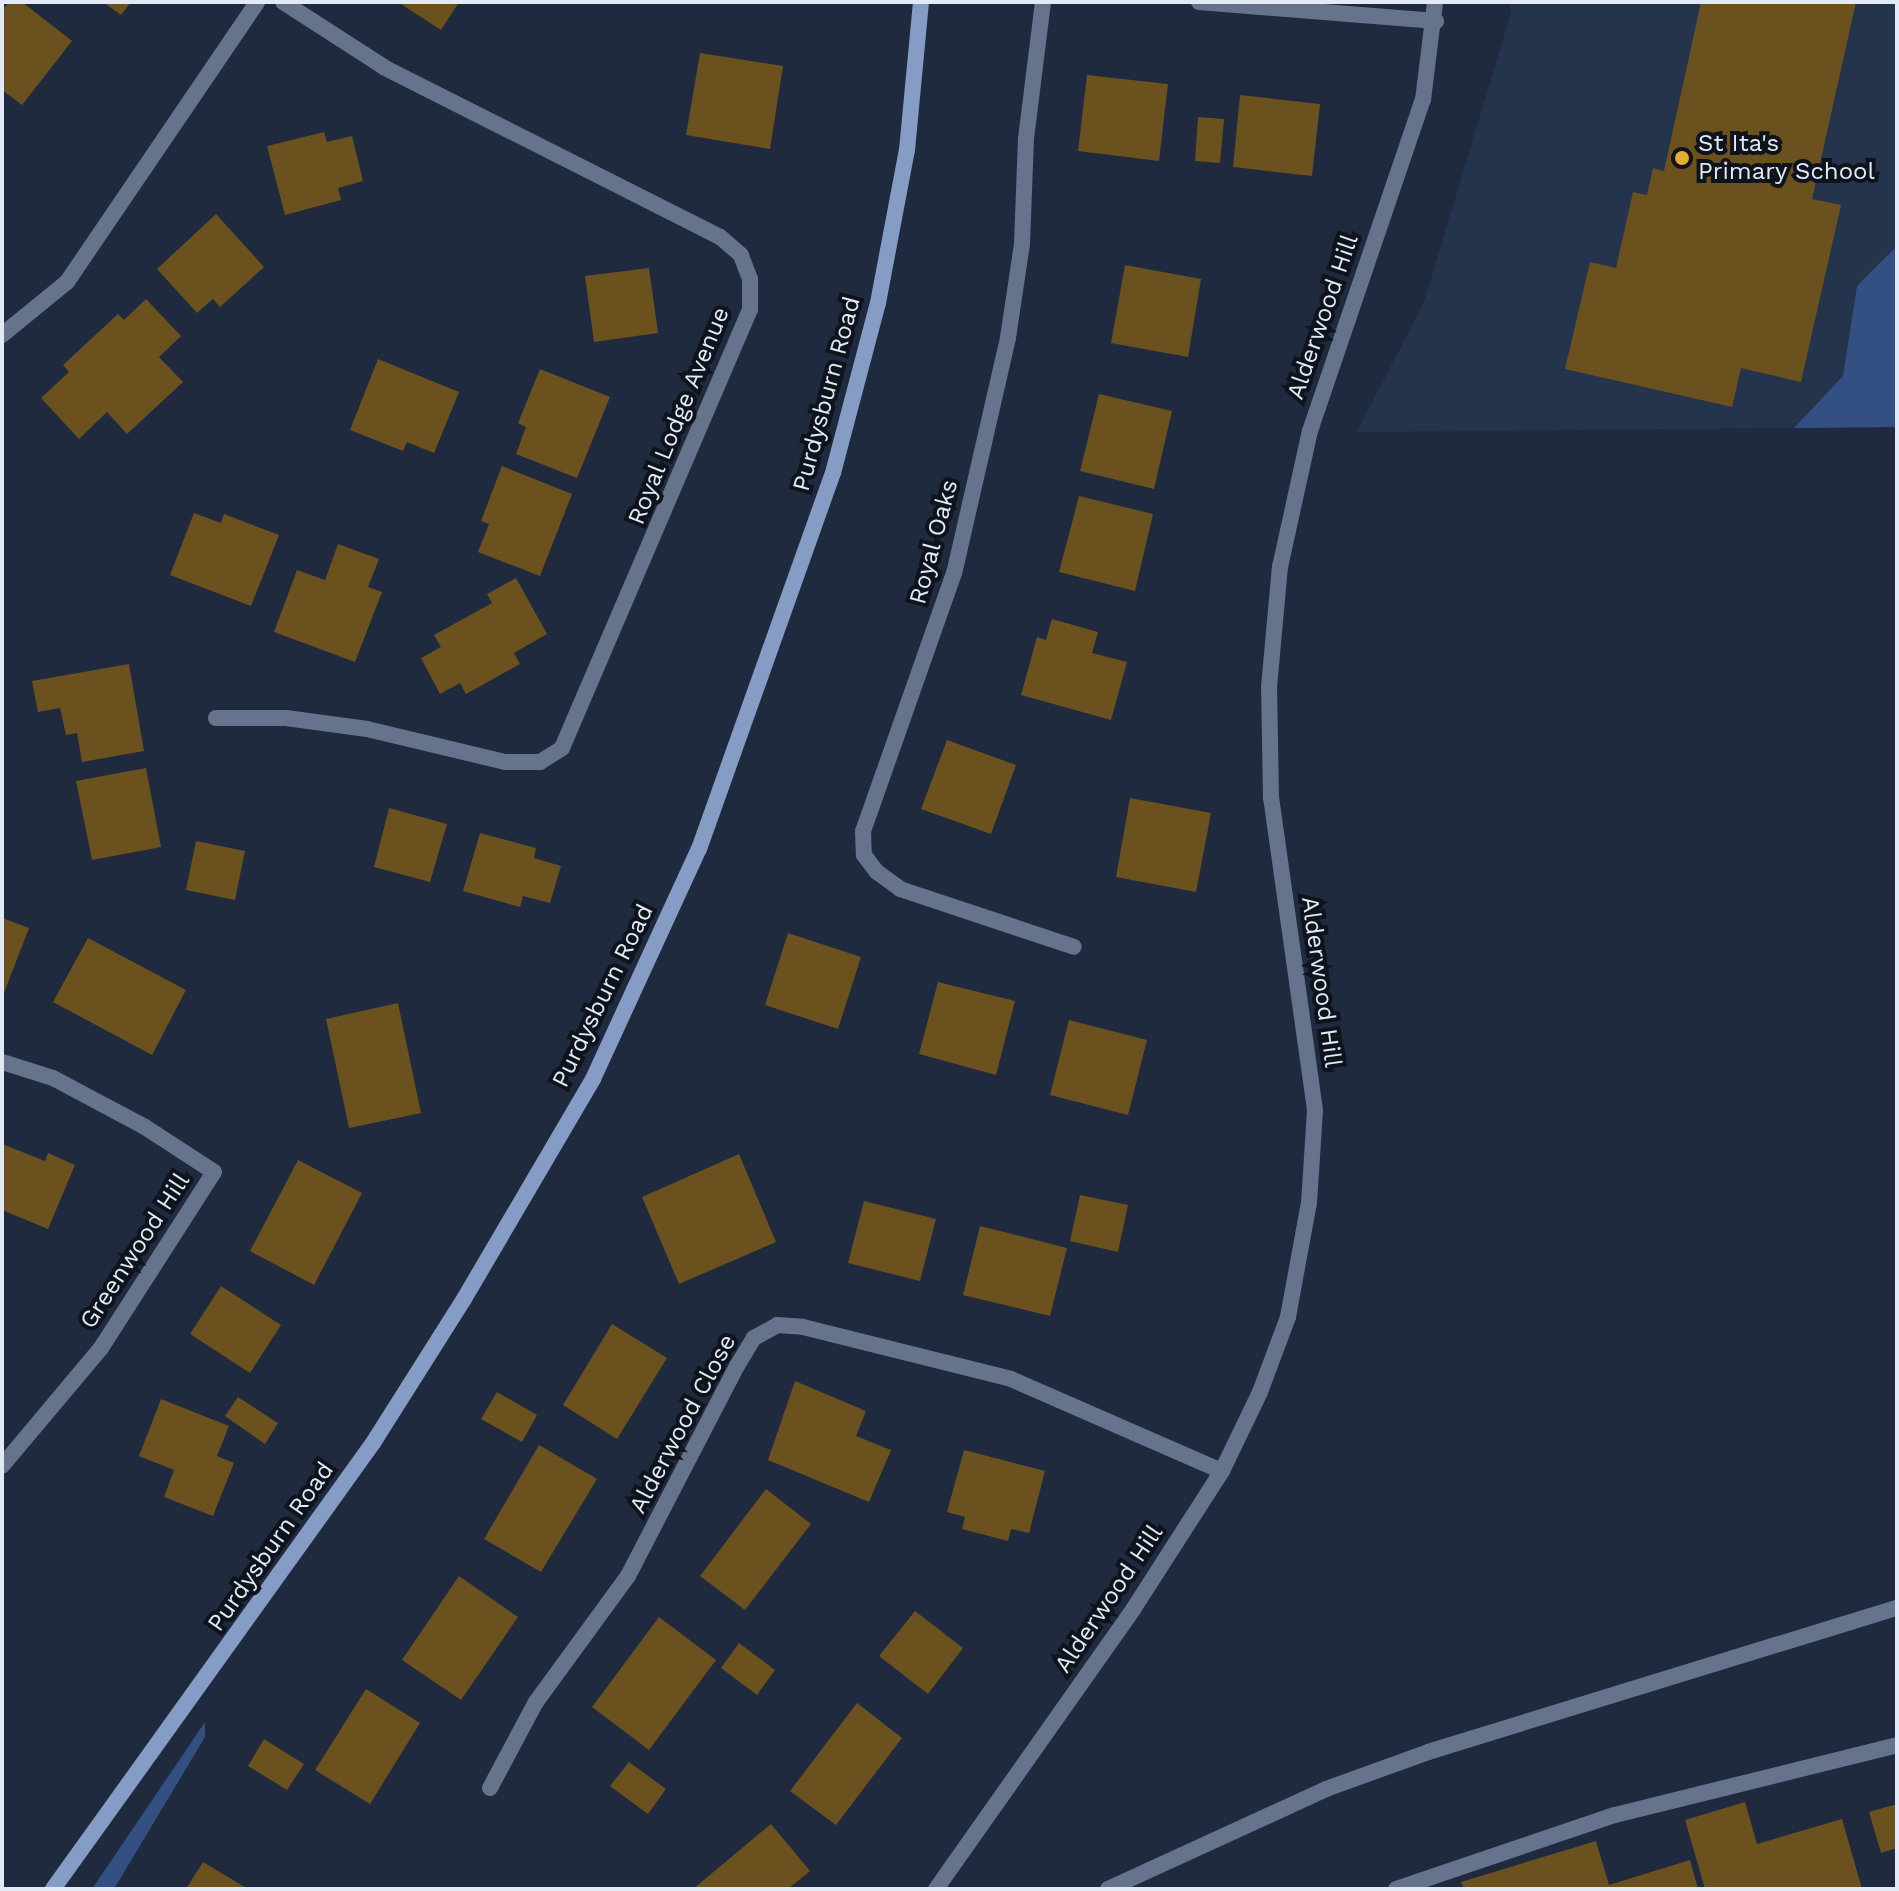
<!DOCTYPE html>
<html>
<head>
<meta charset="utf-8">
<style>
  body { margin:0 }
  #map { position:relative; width:1899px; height:1891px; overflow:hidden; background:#1f2a3f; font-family:"Work Sans",sans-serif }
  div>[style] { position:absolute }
  .built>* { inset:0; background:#25344d }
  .green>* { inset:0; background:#344f81 }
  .building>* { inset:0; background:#6a511e }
  .lane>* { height:16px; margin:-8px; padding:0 8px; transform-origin:8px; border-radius:8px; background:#65738c }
  .street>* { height:16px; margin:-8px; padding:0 8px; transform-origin:8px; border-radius:8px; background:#65738c }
  .secondary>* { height:16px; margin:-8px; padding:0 8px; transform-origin:8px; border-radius:8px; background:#859cc4 }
  .dots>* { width:22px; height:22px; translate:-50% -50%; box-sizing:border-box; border:4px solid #0e131c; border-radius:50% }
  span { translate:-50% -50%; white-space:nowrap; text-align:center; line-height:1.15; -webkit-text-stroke:8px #0e131c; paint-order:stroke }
  .poi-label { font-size:24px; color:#e2eaf8 }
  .left { translate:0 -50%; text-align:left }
  .street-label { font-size:24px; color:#e2eaf8 }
  .frame { position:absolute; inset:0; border:4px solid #e2eaf8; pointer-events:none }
</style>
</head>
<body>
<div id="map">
  <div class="built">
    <div style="clip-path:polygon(1510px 2px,1897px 2px,1897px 427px,1357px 432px,1424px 302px,1511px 13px)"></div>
  </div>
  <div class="green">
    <div style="clip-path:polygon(1897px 246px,1897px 427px,1794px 428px,1843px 376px,1857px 286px)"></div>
    <div style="clip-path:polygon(205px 1722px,205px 1737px,114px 1889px,92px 1889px)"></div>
  </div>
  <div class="building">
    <div style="clip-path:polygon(9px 2px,22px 2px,72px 41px,22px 105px,2px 90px,2px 11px)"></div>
    <div style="clip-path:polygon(103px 2px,131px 2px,121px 15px)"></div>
    <div style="clip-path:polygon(398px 2px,459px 2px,441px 30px)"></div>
    <div style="clip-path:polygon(1701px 2px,1856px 2px,1812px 199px,1841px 205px,1801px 382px,1741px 368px,1732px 407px,1565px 369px,1590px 262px,1616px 268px,1633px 192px,1647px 195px,1653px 168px,1664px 171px)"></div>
    <div style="clip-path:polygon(700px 53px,783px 66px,770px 149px,686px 135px)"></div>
    <div style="clip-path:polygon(1087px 75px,1168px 84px,1159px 161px,1078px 151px)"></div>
    <div style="clip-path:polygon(1240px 95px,1320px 104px,1312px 176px,1233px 167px)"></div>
    <div style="clip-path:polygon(1198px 117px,1224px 119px,1220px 163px,1195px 161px)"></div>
    <div style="clip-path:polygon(324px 132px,327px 142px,352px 136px,363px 181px,338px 188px,341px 200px,285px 215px,267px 146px)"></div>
    <div style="clip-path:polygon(216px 214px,264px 267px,220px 307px,213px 299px,197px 313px,157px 269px)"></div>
    <div style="clip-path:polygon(1125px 265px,1201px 279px,1188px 357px,1111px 343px)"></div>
    <div style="clip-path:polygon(649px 268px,658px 333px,594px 342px,585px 276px)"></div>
    <div style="clip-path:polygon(146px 299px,181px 336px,159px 357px,183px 382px,127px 434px,107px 412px,79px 439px,41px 398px,69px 372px,63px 365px,118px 314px,124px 320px)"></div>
    <div style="clip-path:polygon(378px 359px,459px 392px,434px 453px,407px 442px,403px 451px,350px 430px)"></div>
    <div style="clip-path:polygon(540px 369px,610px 397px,577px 478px,516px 454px,526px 427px,518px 423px)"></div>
    <div style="clip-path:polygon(1099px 394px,1172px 411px,1154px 489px,1080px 471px)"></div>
    <div style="clip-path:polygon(502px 466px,572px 494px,540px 576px,478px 552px,489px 524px,481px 521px)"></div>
    <div style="clip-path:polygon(1079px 496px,1153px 514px,1135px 591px,1059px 572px)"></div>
    <div style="clip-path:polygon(194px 513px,221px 523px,224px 514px,279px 535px,251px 606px,170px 575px)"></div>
    <div style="clip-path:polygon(338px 544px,379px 559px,368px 587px,382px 592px,355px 662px,274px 632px,297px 570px,325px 580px)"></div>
    <div style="clip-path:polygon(516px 578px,547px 634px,514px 653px,520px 664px,466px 694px,460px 683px,440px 694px,421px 658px,441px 647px,434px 635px,492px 603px,487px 594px)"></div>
    <div style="clip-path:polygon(1052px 619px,1098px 632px,1092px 653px,1127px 662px,1111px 720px,1021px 695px,1037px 637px,1046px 640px)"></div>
    <div style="clip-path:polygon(129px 664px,144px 751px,82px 762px,77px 733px,66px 735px,60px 708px,38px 712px,32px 681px)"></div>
    <div style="clip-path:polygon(947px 740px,1016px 765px,991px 834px,921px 809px)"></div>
    <div style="clip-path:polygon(146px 768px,161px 847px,92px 860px,76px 781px)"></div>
    <div style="clip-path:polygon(1130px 798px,1211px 813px,1196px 892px,1116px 877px)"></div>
    <div style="clip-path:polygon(389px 808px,447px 824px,430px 882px,374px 867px)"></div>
    <div style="clip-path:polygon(480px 833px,536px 848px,534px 858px,561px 866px,550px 903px,523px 896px,520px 907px,463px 891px)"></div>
    <div style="clip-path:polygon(196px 841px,245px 851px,235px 900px,186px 890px)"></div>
    <div style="clip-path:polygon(2px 918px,29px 928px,2px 998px)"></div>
    <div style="clip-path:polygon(788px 933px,861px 957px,838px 1029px,765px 1005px)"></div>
    <div style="clip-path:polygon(88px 938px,186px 990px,152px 1055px,53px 1002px)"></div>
    <div style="clip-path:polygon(938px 982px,1015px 1001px,996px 1075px,919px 1054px)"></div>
    <div style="clip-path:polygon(398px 1003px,421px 1113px,349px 1128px,326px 1019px)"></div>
    <div style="clip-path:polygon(1069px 1020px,1147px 1040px,1128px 1115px,1050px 1095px)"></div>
    <div style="clip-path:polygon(2px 1144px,45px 1161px,48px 1153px,75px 1165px,48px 1229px,2px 1210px)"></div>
    <div style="clip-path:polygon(739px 1154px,776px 1242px,679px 1284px,642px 1197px)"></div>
    <div style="clip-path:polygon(298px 1160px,362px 1193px,314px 1285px,250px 1251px)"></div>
    <div style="clip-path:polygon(1080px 1195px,1128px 1205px,1118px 1252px,1070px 1241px)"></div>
    <div style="clip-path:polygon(864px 1201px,936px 1219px,920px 1281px,848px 1263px)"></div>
    <div style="clip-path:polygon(980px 1226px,1067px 1248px,1050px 1316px,963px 1295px)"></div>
    <div style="clip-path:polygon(221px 1286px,281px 1325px,250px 1373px,190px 1334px)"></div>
    <div style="clip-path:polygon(612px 1324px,667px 1358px,617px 1439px,563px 1405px)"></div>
    <div style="clip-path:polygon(795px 1381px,866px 1411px,856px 1436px,891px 1450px,869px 1502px,768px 1460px)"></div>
    <div style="clip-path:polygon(497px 1392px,537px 1415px,522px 1442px,481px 1419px)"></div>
    <div style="clip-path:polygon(238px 1397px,278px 1423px,265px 1444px,225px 1416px)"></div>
    <div style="clip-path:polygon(161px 1399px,229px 1426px,217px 1456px,234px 1463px,213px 1516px,164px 1497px,174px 1470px,139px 1456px)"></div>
    <div style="clip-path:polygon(539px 1445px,597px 1479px,541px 1572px,484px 1539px)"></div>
    <div style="clip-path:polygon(964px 1450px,1045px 1471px,1029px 1533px,1011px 1529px,1008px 1541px,962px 1529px,965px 1517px,947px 1512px)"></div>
    <div style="clip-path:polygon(766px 1489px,811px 1524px,745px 1610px,700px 1576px)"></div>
    <div style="clip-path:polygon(459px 1576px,518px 1617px,461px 1700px,402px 1660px)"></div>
    <div style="clip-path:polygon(915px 1611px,963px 1648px,928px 1694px,879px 1656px)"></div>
    <div style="clip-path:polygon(659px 1617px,716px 1660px,649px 1750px,592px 1707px)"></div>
    <div style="clip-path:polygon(739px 1643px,775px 1670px,757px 1695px,721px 1668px)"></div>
    <div style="clip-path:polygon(366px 1689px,420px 1723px,370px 1804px,315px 1770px)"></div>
    <div style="clip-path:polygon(857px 1703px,902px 1738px,836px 1825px,790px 1791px)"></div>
    <div style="clip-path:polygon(264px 1739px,304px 1764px,287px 1790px,248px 1766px)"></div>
    <div style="clip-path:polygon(629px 1762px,666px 1789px,648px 1814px,610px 1786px)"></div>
    <div style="clip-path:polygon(1745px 1802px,1757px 1844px,1842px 1819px,1862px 1889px,1705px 1889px,1685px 1820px)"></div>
    <div style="clip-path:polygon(1897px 1804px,1897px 1848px,1881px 1853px,1869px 1812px)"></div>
    <div style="clip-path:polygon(771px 1824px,810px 1871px,788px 1889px,693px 1889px)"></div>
    <div style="clip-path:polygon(1596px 1841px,1609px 1885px,1690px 1860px,1698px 1889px,1464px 1889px,1461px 1882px)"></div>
    <div style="clip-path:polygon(203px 1862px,248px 1889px,186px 1889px)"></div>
  </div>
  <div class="lane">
    <div style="left:1108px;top:1889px;width:240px;rotate:-24.6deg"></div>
    <div style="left:1326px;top:1789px;width:109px;rotate:-19.9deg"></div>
    <div style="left:1428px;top:1752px;width:491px;rotate:-17.1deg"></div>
    <div style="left:1396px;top:1889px;width:231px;rotate:-18.7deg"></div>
    <div style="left:1615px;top:1815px;width:291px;rotate:-13.9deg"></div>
  </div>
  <div class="street">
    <div style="left:1043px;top:2px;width:138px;rotate:97.1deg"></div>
    <div style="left:1026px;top:139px;width:105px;rotate:92.2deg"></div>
    <div style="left:1022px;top:244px;width:95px;rotate:98.5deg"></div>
    <div style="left:1008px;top:338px;width:241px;rotate:102.9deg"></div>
    <div style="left:954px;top:573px;width:274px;rotate:109.4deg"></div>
    <div style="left:863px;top:831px;width:24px;rotate:88deg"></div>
    <div style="left:864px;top:855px;width:21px;rotate:53deg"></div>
    <div style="left:877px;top:872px;width:29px;rotate:36deg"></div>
    <div style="left:900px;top:889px;width:183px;rotate:18.4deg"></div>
    <div style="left:1199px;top:2px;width:238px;rotate:4.6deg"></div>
    <div style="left:2px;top:335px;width:84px;rotate:-39.2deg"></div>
    <div style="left:67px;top:282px;width:338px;rotate:-55.8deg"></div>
    <div style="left:216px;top:718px;width:70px"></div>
    <div style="left:286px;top:718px;width:82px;rotate:7.7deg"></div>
    <div style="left:367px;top:729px;width:142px;rotate:13.4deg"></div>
    <div style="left:505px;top:762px;width:35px"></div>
    <div style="left:540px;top:762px;width:26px;rotate:-32deg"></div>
    <div style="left:562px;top:748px;width:477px;rotate:-66.8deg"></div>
    <div style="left:750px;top:310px;width:31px;rotate:-90deg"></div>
    <div style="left:750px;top:279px;width:26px;rotate:-111deg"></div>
    <div style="left:741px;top:255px;width:28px;rotate:-139deg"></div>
    <div style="left:720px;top:237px;width:377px;rotate:-153.2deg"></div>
    <div style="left:384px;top:67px;width:120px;rotate:-147.2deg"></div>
    <div style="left:2px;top:1062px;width:53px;rotate:17.4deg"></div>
    <div style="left:53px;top:1078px;width:104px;rotate:28deg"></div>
    <div style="left:145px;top:1127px;width:82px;rotate:33.1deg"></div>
    <div style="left:214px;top:1172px;width:209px;rotate:122.7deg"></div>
    <div style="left:101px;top:1348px;width:154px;rotate:130deg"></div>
    <div style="left:490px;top:1788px;width:98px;rotate:-61.9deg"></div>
    <div style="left:536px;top:1702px;width:156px;rotate:-53.9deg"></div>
    <div style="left:628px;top:1576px;width:237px;rotate:-62.6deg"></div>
    <div style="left:737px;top:1366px;width:33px;rotate:-59deg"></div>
    <div style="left:754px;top:1338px;width:26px;rotate:-29deg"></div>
    <div style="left:777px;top:1325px;width:26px;rotate:4deg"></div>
    <div style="left:803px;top:1327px;width:214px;rotate:14deg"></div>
    <div style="left:1011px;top:1379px;width:230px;rotate:23.6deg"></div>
    <div style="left:936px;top:1889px;width:344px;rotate:-54.8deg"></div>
    <div style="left:1134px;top:1608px;width:163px;rotate:-57.3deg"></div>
    <div style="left:1222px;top:1471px;width:88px;rotate:-64.3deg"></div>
    <div style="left:1260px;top:1392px;width:80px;rotate:-69.5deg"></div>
    <div style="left:1288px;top:1317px;width:116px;rotate:-79.6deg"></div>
    <div style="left:1309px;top:1203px;width:93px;rotate:-86.3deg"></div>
    <div style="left:1315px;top:1110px;width:315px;rotate:-98deg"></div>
    <div style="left:1271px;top:798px;width:111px;rotate:-91deg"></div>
    <div style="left:1269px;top:687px;width:121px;rotate:-84.8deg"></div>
    <div style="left:1280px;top:567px;width:139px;rotate:-77.6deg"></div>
    <div style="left:1310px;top:431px;width:350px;rotate:-71.2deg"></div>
    <div style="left:1423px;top:100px;width:99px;rotate:-83deg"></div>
  </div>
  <div class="secondary">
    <div style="left:53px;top:1889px;width:549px;rotate:-54.34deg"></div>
    <div style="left:373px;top:1443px;width:170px;rotate:-57.7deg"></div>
    <div style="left:464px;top:1299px;width:255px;rotate:-59.6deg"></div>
    <div style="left:593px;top:1079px;width:253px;rotate:-65.3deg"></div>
    <div style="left:699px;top:849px;width:399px;rotate:-70.4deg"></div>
    <div style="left:833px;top:473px;width:176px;rotate:-75.2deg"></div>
    <div style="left:878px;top:303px;width:156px;rotate:-79.3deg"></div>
    <div style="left:907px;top:150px;width:149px;rotate:-84.6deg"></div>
  </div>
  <div class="dots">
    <div style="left:1682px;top:158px;background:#e5ad35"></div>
  </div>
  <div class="poi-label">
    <span class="left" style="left:1698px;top:158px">St Ita's<br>Primary School</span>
  </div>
  <div class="street-label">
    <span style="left:1323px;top:317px;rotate:-71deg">Alderwood Hill</span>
    <span style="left:827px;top:394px;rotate:-75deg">Purdysburn Road</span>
    <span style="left:679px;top:416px;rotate:-68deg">Royal Lodge Avenue</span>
    <span style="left:934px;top:542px;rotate:-75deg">Royal Oaks</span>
    <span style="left:1321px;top:982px;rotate:82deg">Alderwood Hill</span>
    <span style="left:603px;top:996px;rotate:-64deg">Purdysburn Road</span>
    <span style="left:135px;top:1251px;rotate:-57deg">Greenwood Hill</span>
    <span style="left:683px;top:1424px;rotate:-62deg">Alderwood Close</span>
    <span style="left:271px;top:1547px;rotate:-55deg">Purdysburn Road</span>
    <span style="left:1109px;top:1599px;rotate:-56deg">Alderwood Hill</span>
  </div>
  <div class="frame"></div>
</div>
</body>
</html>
